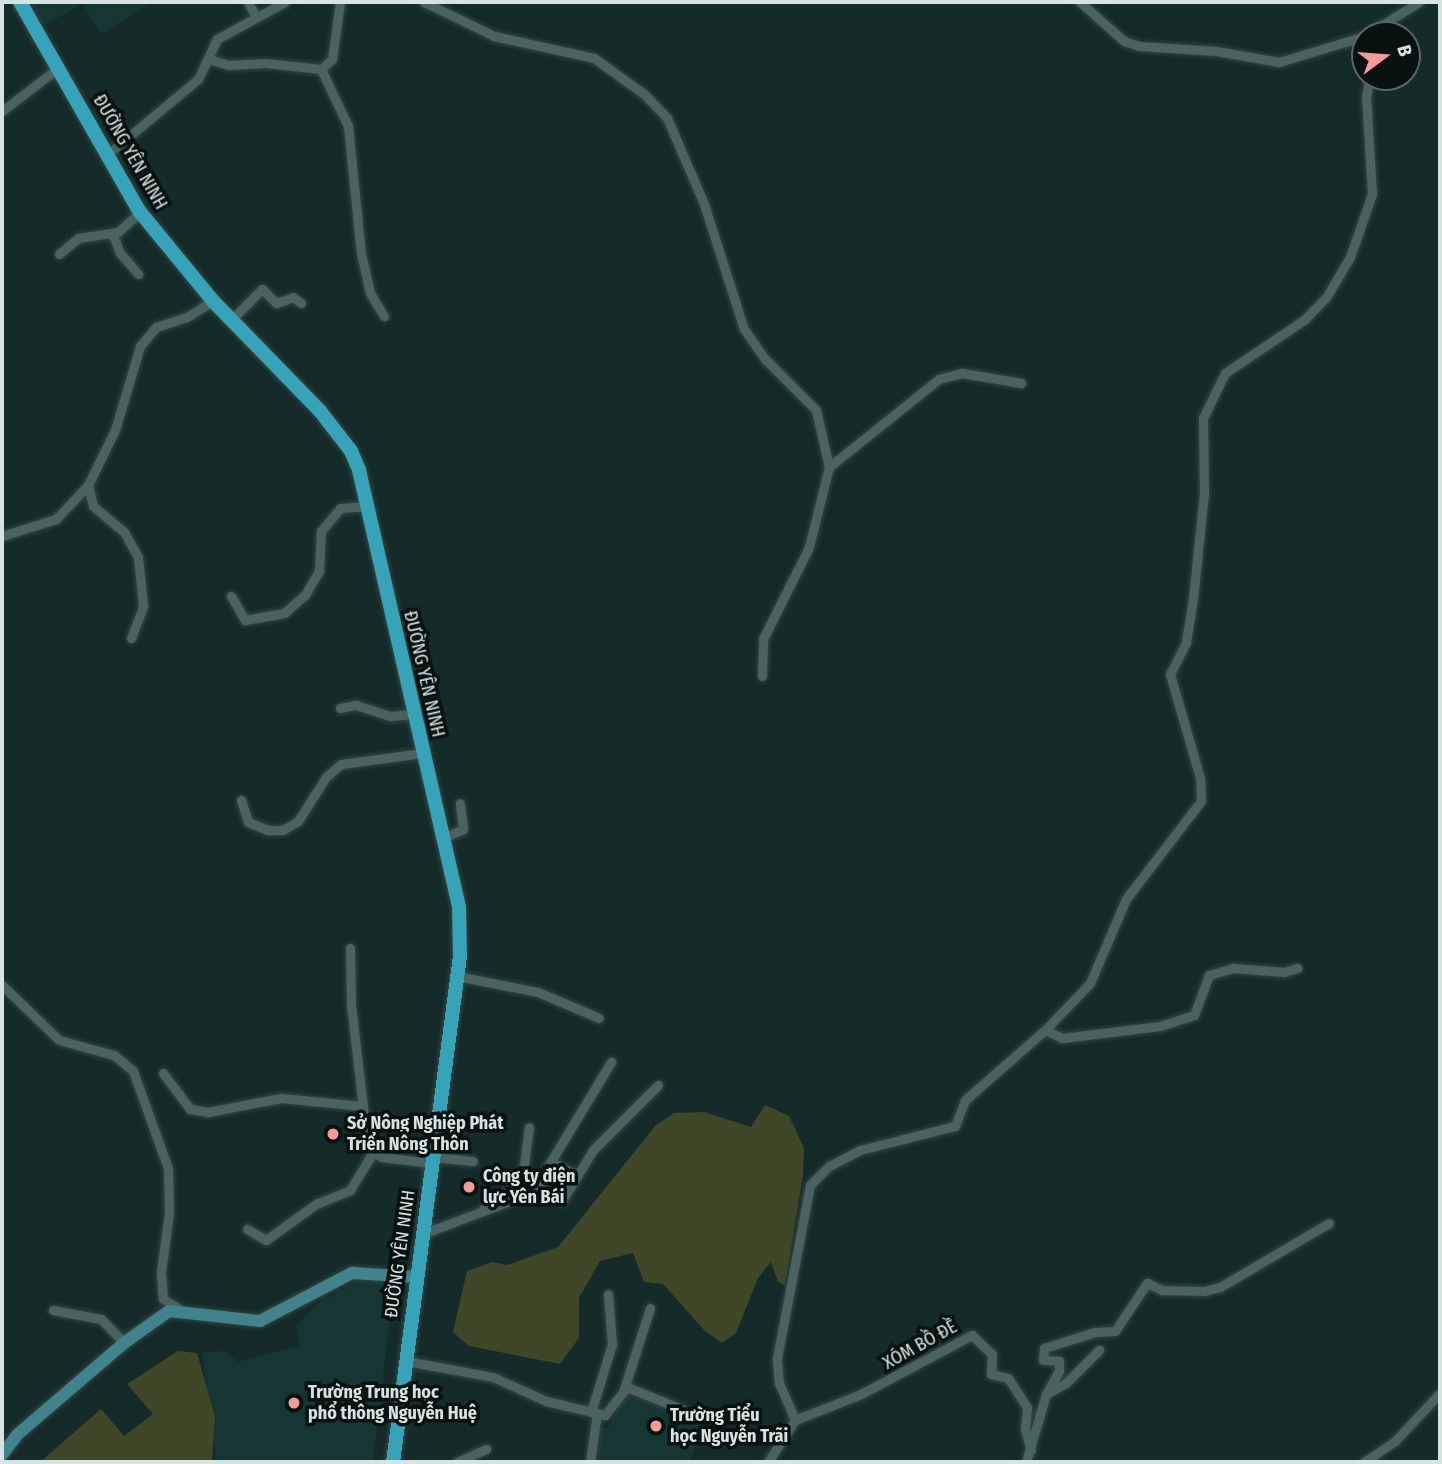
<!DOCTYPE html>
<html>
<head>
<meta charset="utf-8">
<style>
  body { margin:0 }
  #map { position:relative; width:1442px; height:1464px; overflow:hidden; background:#152b29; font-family:"Fira Sans Condensed",sans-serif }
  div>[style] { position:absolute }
  .built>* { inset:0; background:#163633 }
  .green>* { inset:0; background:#3e4727 }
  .roads { filter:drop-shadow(0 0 2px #344643) drop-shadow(0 0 2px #344643) }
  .street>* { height:9px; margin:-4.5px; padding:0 4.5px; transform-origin:4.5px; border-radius:4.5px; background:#4b6360 }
  .secondary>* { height:12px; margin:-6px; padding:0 6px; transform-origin:6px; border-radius:6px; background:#40838c }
  .primary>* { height:14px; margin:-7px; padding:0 7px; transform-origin:7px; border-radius:7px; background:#36a3b9 }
  .dots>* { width:19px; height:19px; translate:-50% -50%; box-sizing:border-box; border:4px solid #081211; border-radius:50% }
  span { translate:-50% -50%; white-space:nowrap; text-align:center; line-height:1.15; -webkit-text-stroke:7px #081211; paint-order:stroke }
  .street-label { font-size:18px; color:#d6e3e1 }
  .poi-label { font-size:18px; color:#d6e3e1; font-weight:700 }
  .left { translate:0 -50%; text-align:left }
  .frame { position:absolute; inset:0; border:4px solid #d6e3e1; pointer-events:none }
  .north { position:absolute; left:1351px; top:21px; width:70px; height:70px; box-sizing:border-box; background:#081211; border:2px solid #5a6664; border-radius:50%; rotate:74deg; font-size:19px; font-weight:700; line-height:28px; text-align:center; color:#d6e3e1 }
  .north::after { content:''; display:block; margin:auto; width:24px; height:32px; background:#f59b97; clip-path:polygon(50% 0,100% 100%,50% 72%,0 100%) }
</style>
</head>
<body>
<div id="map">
  <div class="built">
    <div style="clip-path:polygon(31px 2px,153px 2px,101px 34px,82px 3px,44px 26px)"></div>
    <div style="clip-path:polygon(376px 1280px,394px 1282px,373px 1462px,217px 1462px,202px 1352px,225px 1351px,238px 1362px,300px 1345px,296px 1327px,318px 1303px,355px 1282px)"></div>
    <div style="clip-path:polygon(629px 1389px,705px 1425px,689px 1462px,594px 1462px,598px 1427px,607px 1428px)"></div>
  </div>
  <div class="green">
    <div style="clip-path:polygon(765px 1105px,789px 1116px,804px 1148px,803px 1175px,785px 1285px,778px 1282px,771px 1262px,758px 1278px,736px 1333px,722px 1343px,705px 1331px,663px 1284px,644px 1282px,633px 1253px,600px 1261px,579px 1298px,579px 1338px,560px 1364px,469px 1346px,453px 1332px,467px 1271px,492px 1262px,507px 1265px,558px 1247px,656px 1125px,674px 1113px,704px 1112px,751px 1127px)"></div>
    <div style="clip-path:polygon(178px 1351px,197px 1353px,215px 1417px,212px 1462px,40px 1462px,101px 1409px,124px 1436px,153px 1414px,127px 1384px)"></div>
  </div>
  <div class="roads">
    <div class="street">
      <div style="left:248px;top:2px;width:17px;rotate:62deg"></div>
      <div style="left:424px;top:2px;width:78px;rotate:25.9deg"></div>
      <div style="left:494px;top:36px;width:102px;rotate:12.4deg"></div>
      <div style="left:594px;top:58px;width:62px;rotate:35.8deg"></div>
      <div style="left:644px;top:94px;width:33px;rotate:46deg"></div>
      <div style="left:667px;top:118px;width:94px;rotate:66.7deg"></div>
      <div style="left:704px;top:204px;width:131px;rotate:72.3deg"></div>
      <div style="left:744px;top:329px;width:37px;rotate:55deg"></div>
      <div style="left:765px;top:359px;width:72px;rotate:45deg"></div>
      <div style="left:816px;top:410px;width:58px;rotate:77.2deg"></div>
      <div style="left:1080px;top:2px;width:59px;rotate:41.6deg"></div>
      <div style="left:1124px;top:41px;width:16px;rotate:18deg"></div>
      <div style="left:1139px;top:46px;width:77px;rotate:3.7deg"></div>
      <div style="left:1216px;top:51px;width:64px;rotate:9.9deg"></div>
      <div style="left:1279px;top:62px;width:90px;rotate:-16.8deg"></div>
      <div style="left:1366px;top:35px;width:62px;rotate:-31.9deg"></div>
      <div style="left:209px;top:59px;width:21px;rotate:17deg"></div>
      <div style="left:229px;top:65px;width:37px;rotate:-3deg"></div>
      <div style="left:266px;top:63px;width:55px;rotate:6.2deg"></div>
      <div style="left:321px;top:69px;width:15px;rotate:-42deg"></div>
      <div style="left:332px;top:59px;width:58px;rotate:-82deg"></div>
      <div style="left:321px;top:69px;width:63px;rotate:64.7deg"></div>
      <div style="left:348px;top:126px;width:128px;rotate:84.2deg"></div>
      <div style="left:361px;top:253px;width:41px;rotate:77.3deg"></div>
      <div style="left:370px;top:293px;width:27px;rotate:59deg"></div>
      <div style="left:2px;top:111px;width:71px;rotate:-37.5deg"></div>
      <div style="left:108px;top:154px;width:117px;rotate:-39.8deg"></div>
      <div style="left:198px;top:79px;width:44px;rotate:-64.6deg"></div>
      <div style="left:217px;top:39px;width:77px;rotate:-28.6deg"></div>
      <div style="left:113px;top:235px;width:19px;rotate:69deg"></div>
      <div style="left:120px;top:253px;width:28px;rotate:49deg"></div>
      <div style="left:59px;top:254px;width:25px;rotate:-40deg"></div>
      <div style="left:78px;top:238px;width:40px;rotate:-8.5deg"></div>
      <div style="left:118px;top:232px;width:30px;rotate:-42deg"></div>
      <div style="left:231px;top:320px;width:44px;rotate:-45deg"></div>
      <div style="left:262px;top:289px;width:20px;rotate:45deg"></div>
      <div style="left:276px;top:303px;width:18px;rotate:-19deg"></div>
      <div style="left:293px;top:297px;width:10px;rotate:37deg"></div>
      <div style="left:2px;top:536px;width:57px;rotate:-17.5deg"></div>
      <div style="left:56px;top:519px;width:47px;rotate:-46.7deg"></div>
      <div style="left:231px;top:596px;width:28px;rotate:60deg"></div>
      <div style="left:245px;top:620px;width:40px;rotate:-10deg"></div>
      <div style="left:284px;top:613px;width:28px;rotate:-41deg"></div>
      <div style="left:305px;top:595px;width:28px;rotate:-60deg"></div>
      <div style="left:319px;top:571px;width:40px;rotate:-87.1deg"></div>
      <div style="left:321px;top:531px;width:30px;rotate:-50deg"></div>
      <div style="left:340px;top:508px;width:26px;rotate:-4deg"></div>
      <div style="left:131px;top:638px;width:34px;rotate:-69deg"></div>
      <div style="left:143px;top:606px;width:49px;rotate:-95.8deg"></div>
      <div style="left:138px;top:557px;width:29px;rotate:-119deg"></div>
      <div style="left:124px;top:532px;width:40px;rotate:-140deg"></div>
      <div style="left:93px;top:506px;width:22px;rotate:-103deg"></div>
      <div style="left:88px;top:485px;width:61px;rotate:-63.9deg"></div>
      <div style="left:115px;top:430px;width:88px;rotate:-73.4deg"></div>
      <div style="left:140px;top:346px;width:25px;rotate:-50deg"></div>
      <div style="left:156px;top:327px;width:33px;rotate:-18deg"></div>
      <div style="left:187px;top:317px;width:31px;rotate:-32deg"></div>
      <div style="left:762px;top:676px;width:37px;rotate:-88deg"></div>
      <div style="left:763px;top:639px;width:103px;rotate:-63.4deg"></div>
      <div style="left:809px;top:547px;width:82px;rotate:-76deg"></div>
      <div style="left:829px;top:467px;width:141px;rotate:-38.7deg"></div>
      <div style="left:939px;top:379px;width:24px;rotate:-15deg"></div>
      <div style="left:962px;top:373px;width:60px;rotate:9.6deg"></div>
      <div style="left:340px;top:708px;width:16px;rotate:-11deg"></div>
      <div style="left:356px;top:705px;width:36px;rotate:18deg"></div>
      <div style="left:390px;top:716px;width:24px;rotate:-5deg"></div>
      <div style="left:241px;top:800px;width:23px;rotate:72deg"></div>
      <div style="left:248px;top:822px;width:22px;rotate:22deg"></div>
      <div style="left:268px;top:830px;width:15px"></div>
      <div style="left:283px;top:830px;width:17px;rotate:-31deg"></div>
      <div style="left:298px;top:821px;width:52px;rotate:-57.5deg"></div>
      <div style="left:326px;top:777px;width:20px;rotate:-41deg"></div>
      <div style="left:341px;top:764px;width:82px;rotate:-7.7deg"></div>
      <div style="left:443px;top:838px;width:22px;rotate:-24deg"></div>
      <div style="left:463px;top:829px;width:26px;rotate:-97deg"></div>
      <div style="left:350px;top:948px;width:57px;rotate:89deg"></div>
      <div style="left:351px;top:1005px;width:145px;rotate:83.3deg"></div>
      <div style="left:368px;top:1149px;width:16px;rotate:30deg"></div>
      <div style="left:382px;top:1157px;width:50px;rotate:6.8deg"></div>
      <div style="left:457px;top:976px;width:83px;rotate:11.2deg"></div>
      <div style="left:538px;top:992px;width:66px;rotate:23.1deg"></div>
      <div style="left:2px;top:985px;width:79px;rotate:44deg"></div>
      <div style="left:59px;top:1040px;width:57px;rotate:15.3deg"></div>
      <div style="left:114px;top:1055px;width:25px;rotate:40deg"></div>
      <div style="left:133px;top:1071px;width:103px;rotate:70.2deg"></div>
      <div style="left:168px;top:1168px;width:45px;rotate:88.7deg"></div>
      <div style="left:169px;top:1213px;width:60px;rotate:97.7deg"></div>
      <div style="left:161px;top:1272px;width:27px;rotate:86deg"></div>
      <div style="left:163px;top:1299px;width:17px;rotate:31deg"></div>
      <div style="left:1045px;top:1030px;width:19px;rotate:25deg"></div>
      <div style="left:1062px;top:1038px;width:99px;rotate:-7deg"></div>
      <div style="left:1160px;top:1026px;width:36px;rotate:-18deg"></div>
      <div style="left:1194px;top:1015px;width:43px;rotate:-69.4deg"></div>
      <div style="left:1209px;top:975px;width:25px;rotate:-16deg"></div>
      <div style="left:1233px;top:968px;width:51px;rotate:4.5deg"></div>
      <div style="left:1284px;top:972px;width:14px;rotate:-17deg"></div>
      <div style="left:163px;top:1073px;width:45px;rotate:53.1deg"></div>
      <div style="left:190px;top:1109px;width:18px;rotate:9deg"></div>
      <div style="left:208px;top:1112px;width:74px;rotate:-10.9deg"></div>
      <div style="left:281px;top:1098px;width:82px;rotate:5.6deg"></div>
      <div style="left:432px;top:1157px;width:41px;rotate:5.6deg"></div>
      <div style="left:551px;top:1162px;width:29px;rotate:27deg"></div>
      <div style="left:562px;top:1201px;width:60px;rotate:-58.7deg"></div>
      <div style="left:593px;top:1150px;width:92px;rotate:-45deg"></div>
      <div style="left:484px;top:1208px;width:22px;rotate:-30deg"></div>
      <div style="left:503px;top:1197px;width:31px;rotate:-50deg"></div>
      <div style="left:523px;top:1173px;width:46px;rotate:-82.6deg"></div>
      <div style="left:247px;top:1229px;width:22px;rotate:30deg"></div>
      <div style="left:266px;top:1240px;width:62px;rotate:-35.8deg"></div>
      <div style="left:316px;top:1204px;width:37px;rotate:-22deg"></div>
      <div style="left:350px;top:1190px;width:42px;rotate:-58.6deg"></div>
      <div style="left:422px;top:1234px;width:120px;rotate:-20.6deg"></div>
      <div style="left:534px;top:1192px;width:18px;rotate:-47deg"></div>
      <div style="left:546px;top:1179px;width:13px;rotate:-81deg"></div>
      <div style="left:548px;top:1166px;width:122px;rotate:-58.8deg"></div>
      <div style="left:53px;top:1310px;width:49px;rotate:10.6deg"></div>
      <div style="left:101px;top:1319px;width:33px;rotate:46deg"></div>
      <div style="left:406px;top:1361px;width:88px;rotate:10.4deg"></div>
      <div style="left:493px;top:1377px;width:58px;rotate:24.4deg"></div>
      <div style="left:546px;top:1401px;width:61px;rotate:13.3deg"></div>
      <div style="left:605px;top:1415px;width:36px;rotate:-52deg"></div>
      <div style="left:627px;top:1387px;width:61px;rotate:22deg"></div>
      <div style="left:624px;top:1389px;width:85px;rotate:-72.2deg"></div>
      <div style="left:1046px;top:1394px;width:26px;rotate:-61deg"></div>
      <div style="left:1059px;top:1371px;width:10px;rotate:-90deg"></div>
      <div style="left:1059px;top:1361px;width:16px;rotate:-176deg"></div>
      <div style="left:1043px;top:1360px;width:12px;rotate:-85deg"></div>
      <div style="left:1044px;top:1348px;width:53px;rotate:-17.4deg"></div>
      <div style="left:1095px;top:1332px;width:20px;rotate:-3deg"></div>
      <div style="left:1115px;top:1331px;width:58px;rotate:-56.3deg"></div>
      <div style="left:1147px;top:1283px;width:17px;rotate:25deg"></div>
      <div style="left:1162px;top:1290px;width:42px;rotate:1.4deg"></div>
      <div style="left:1204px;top:1291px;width:16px;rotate:-14deg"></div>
      <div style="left:1220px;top:1287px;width:126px;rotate:-30.4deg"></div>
      <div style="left:591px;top:1412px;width:71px;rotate:-72.8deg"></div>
      <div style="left:612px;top:1344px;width:50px;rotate:-94.6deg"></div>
      <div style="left:795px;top:1420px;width:40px;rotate:-113.4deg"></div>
      <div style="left:779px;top:1383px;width:25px;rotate:-95deg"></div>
      <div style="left:777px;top:1358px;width:176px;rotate:-79.2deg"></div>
      <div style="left:810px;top:1185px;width:27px;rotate:-45deg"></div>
      <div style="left:829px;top:1166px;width:35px;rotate:-27deg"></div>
      <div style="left:860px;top:1150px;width:98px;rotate:-14.2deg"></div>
      <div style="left:955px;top:1126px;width:28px;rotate:-69deg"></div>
      <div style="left:965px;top:1100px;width:106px;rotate:-41.2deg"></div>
      <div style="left:1045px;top:1030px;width:65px;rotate:-46.2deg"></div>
      <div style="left:1090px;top:983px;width:91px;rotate:-66.8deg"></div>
      <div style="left:1126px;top:899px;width:123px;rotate:-52.6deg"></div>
      <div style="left:1201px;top:801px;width:23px;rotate:-92deg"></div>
      <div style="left:1200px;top:778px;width:108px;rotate:-106.1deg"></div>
      <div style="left:1170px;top:674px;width:36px;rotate:-63deg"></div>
      <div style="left:1186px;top:642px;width:44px;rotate:-80.8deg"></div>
      <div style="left:1193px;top:599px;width:107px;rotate:-84.1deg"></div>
      <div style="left:1204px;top:493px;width:75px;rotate:-90.8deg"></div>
      <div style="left:1203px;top:418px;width:50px;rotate:-63.9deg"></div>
      <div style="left:1225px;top:373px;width:95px;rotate:-33.9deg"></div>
      <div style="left:1304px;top:320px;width:33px;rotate:-46deg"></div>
      <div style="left:1327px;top:296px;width:45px;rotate:-59.5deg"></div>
      <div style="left:1350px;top:257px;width:67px;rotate:-70.8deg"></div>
      <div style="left:1372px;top:194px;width:97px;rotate:-93.5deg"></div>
      <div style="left:1366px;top:97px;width:20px;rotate:-79deg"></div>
      <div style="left:457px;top:1462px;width:32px;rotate:-24deg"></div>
      <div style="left:590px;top:1462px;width:49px;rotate:-81.9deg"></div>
      <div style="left:768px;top:1462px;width:50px;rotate:-57.3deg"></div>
      <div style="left:795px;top:1420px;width:71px;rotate:-21.5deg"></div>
      <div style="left:861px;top:1394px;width:126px;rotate:-28deg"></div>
      <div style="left:972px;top:1335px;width:28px;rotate:44deg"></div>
      <div style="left:992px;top:1354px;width:20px;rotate:93deg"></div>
      <div style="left:991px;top:1374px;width:17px;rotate:13deg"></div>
      <div style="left:1008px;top:1378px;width:35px;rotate:57deg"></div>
      <div style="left:1027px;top:1407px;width:22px;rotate:95deg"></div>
      <div style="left:1025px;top:1429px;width:22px;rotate:74deg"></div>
      <div style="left:1026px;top:1462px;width:71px;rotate:-73.6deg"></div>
      <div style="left:1046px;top:1394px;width:23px;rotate:-29deg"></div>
      <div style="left:1066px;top:1383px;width:47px;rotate:-45deg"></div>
      <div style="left:1364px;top:1462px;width:36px;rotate:-34deg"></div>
      <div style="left:1394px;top:1442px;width:67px;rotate:-46.8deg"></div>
    </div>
    <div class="secondary">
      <div style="left:2px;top:1455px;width:26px;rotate:-53deg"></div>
      <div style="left:18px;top:1434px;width:140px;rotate:-40.6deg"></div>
      <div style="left:124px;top:1343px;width:55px;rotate:-35.4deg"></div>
      <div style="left:169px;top:1311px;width:92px;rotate:6.3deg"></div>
      <div style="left:260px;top:1321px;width:104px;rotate:-27.6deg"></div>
      <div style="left:352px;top:1273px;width:64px;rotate:3.6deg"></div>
    </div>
    <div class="primary">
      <div style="left:20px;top:2px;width:242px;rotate:60.3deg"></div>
      <div style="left:140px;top:212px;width:115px;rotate:50.6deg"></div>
      <div style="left:213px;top:301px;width:153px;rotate:45.8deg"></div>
      <div style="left:320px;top:411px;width:51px;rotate:52.2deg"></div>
      <div style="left:351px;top:451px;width:21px;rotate:67deg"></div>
      <div style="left:359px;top:470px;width:448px;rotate:77.1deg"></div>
      <div style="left:459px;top:907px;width:49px;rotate:88.8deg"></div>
      <div style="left:460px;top:956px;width:510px;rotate:97.54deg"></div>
    </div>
  </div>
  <div class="dots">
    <div style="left:333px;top:1134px;background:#f59b97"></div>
    <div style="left:469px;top:1187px;background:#f59b97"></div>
    <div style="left:294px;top:1403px;background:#f59b97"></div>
    <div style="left:656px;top:1426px;background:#f59b97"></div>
  </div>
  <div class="street-label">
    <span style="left:130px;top:152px;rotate:60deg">ĐƯỜNG YÊN NINH</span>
    <span style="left:424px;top:674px;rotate:77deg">ĐƯỜNG YÊN NINH</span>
    <span style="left:400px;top:1254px;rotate:-82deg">ĐƯỜNG YÊN NINH</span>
    <span style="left:920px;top:1345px;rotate:-29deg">XÓM BỒ ĐỀ</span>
  </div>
  <div class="poi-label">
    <span class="left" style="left:347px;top:1134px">Sở Nông Nghiệp Phát<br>Triển Nông Thôn</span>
    <span class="left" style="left:483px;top:1187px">Công ty điện<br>lực Yên Bái</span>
    <span class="left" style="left:308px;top:1403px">Trường Trung học<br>phổ thông Nguyễn Huệ</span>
    <span class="left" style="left:670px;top:1426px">Trường Tiểu<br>học Nguyễn Trãi</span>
  </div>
  <div class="frame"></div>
  <div class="north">B</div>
</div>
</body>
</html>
